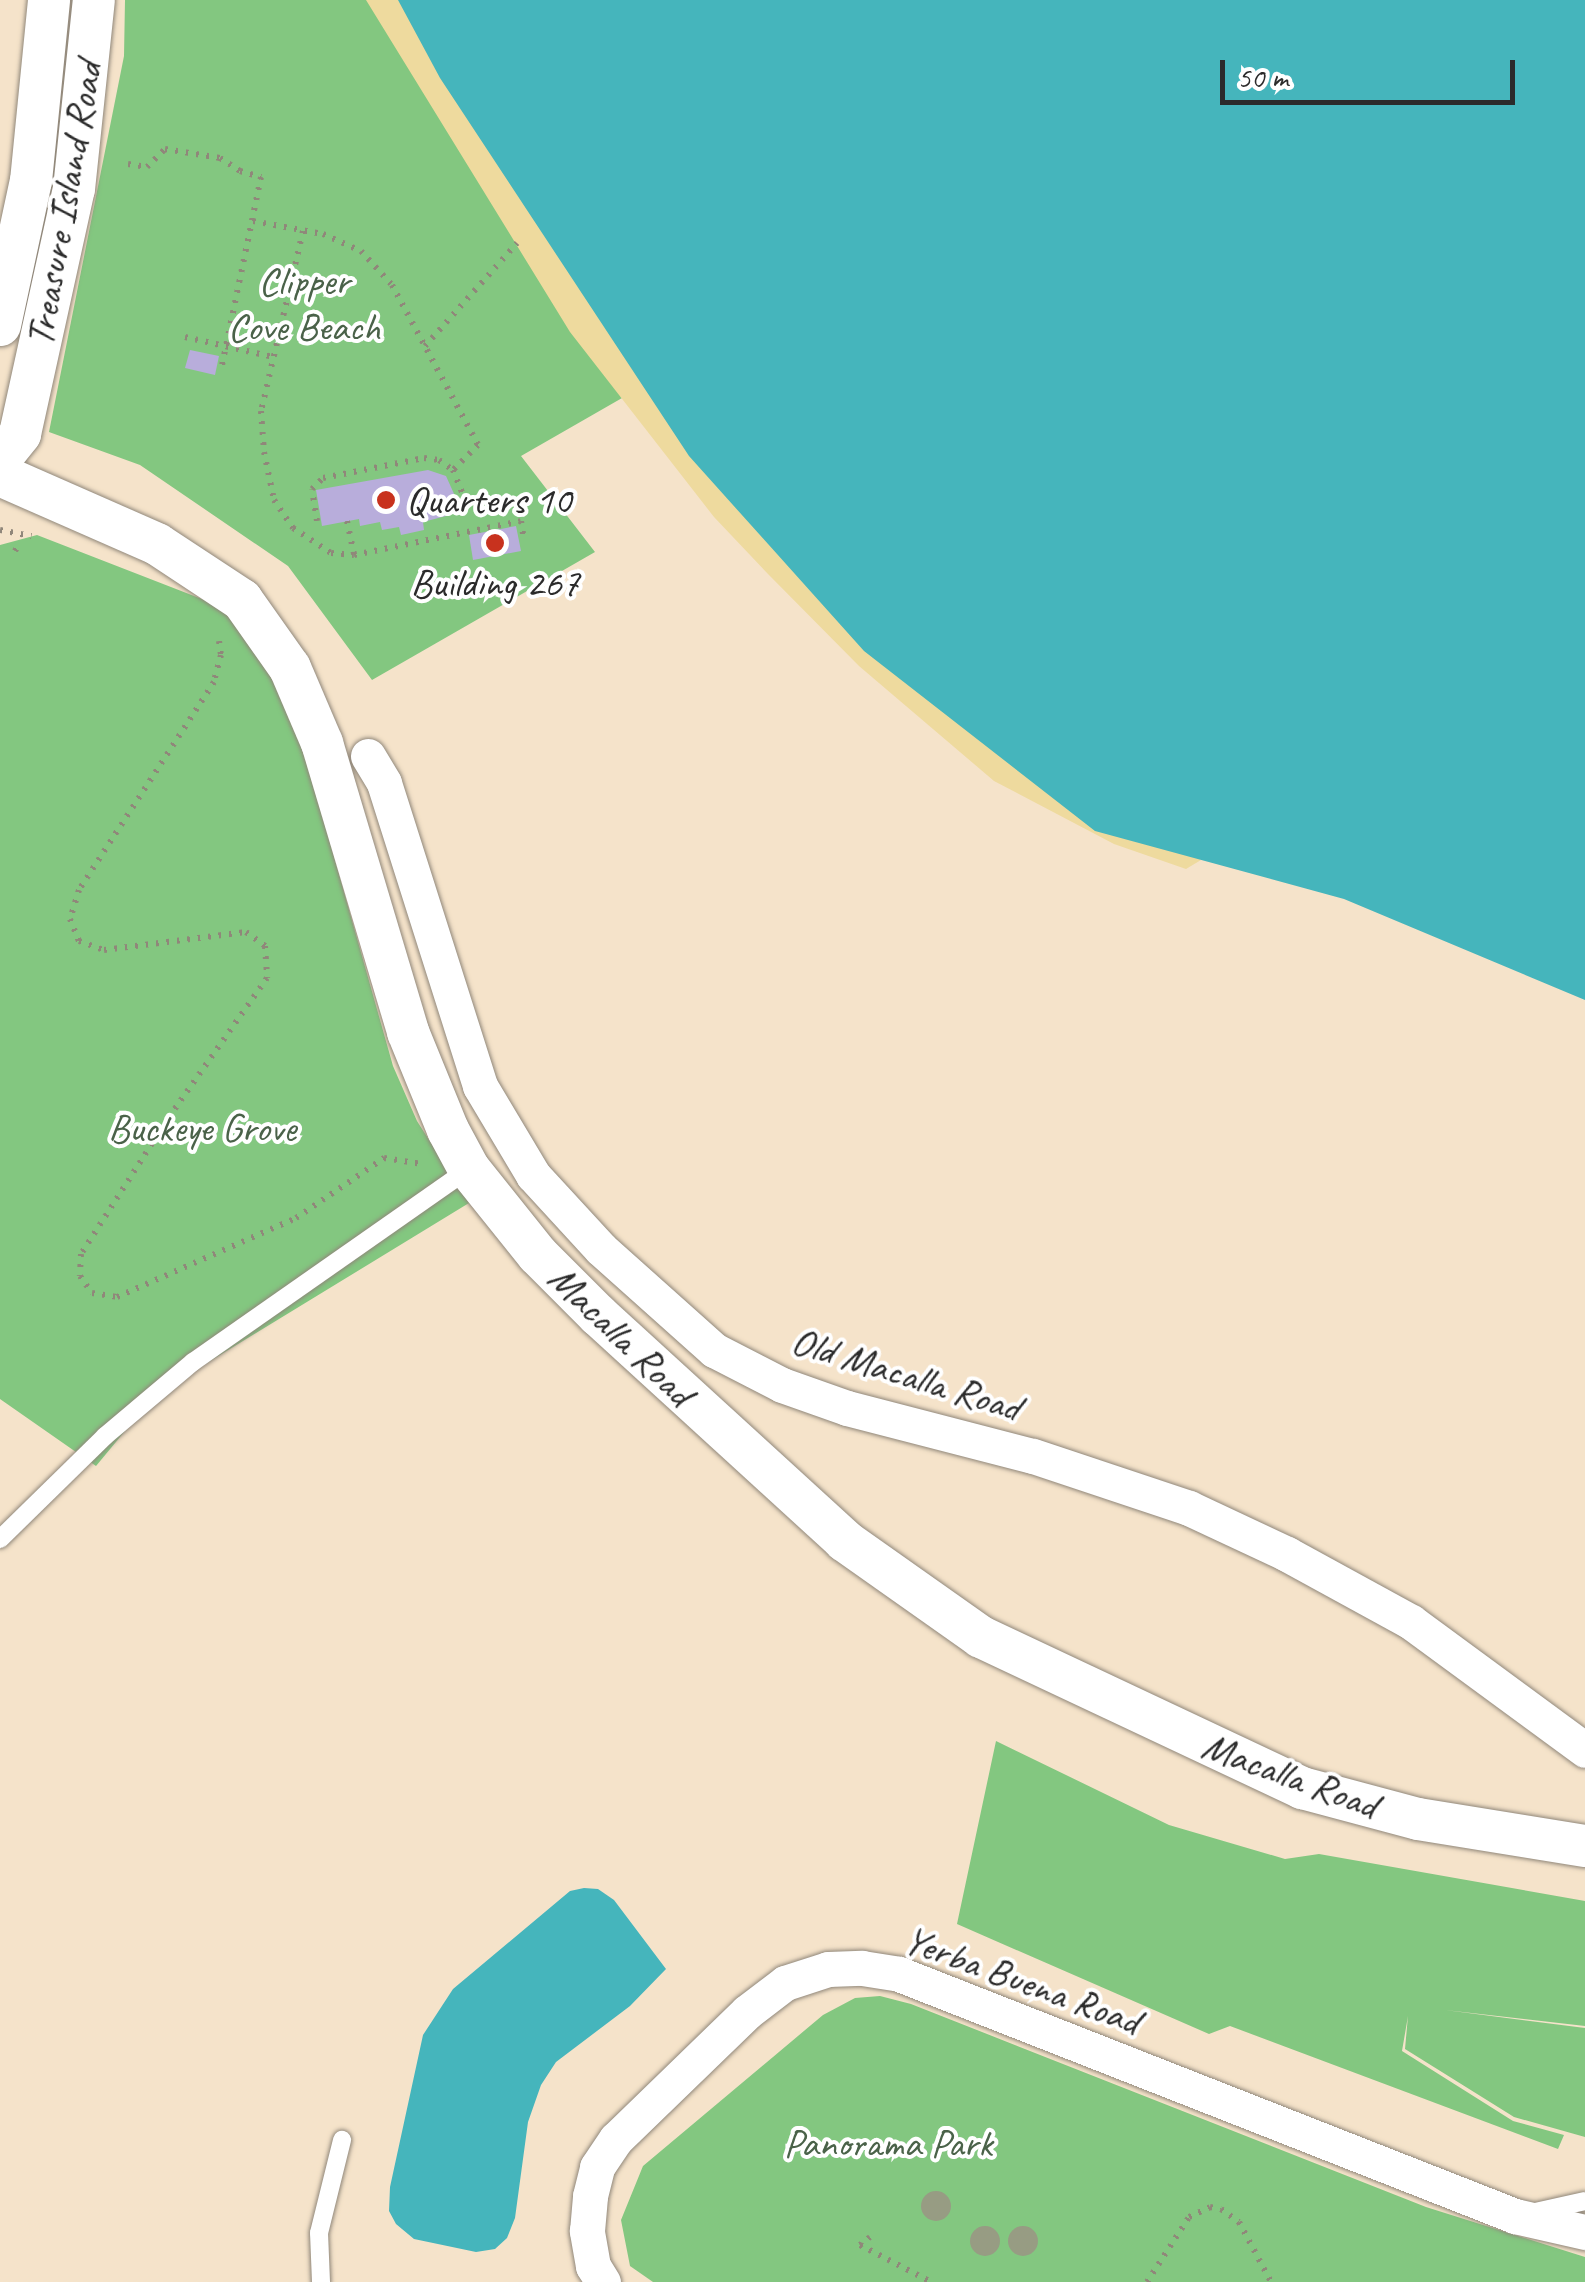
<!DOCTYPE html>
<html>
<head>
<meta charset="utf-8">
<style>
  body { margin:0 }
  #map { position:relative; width:1585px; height:2282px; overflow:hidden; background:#f5e3ca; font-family:Caveat,sans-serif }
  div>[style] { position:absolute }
  .green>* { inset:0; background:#83c780 }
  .sand>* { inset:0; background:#eeda9e }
  .water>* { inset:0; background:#45b5bc }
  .building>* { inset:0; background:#b8addb }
  .path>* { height:6px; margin-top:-3px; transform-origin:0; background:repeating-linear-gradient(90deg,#90877a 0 2.5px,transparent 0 10.5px) }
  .roads { filter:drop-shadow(0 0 2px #90877a) drop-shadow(0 0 2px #90877a) }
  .service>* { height:18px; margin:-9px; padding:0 9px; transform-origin:9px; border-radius:9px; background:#fff }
  .minor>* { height:35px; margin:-17.5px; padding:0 17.5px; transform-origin:17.5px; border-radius:17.5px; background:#fff }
  .tertiary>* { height:42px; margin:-21px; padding:0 21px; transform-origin:21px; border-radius:21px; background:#fff }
  .trees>* { width:30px; height:30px; margin:-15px; border-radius:50%; background:#979c83 }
  .dots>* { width:28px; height:28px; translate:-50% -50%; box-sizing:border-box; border:5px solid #fff; border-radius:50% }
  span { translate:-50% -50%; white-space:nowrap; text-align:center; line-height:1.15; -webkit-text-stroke:8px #fff; paint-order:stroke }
  .street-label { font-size:40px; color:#2b2b2b }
  .park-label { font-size:40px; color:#4a6249 }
  .poi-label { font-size:40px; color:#2b2b2b }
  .left { translate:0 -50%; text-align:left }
  .scale { position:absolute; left:1220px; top:60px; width:295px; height:45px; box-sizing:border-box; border:5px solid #2b2b2b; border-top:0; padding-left:12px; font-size:30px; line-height:35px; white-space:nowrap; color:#2b2b2b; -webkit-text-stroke:8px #fff; paint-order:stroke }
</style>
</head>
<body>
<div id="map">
  <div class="green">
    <div style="clip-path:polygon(125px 0,395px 0,636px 390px,521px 456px,595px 552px,372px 680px,288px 566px,140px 465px,49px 432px,124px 56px)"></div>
    <div style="clip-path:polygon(37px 535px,225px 608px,293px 711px,393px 1066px,417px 1121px,469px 1203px,189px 1374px,130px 1425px,96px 1466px,0 1399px,0 545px)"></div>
    <div style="clip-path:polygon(996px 1741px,1169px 1825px,1285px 1859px,1319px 1854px,1585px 1901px,1585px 2026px,1445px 2010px,1585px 2028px,1585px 2137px,1514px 2117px,1405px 2049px,1408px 2016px,1402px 2051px,1513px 2121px,1564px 2135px,1558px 2149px,1230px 2026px,1209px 2034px,957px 1924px)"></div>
    <div style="clip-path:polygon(880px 1996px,911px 2004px,1426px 2207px,1585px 2257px,1585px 2282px,653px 2282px,630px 2266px,621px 2220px,643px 2166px,823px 2015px,855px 1998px)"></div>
  </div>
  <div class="sand">
    <div style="clip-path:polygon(366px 0,424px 0,1052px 767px,1201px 860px,1186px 869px,1114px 844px,994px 781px,859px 666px,768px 574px,714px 517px,570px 332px)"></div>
  </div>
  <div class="water">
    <div style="clip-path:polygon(398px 0,1585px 0,1585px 1000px,1344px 899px,1095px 831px,864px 651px,689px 456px,440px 78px)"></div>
    <div style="clip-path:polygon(584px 1888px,598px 1889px,614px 1900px,666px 1969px,630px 2006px,556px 2062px,541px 2085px,528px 2122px,515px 2218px,507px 2238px,495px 2249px,476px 2252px,414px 2239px,396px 2224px,389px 2211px,390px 2187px,423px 2035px,453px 1989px,570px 1891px)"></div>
  </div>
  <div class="building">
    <div style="clip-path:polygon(190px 350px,219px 356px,215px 375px,185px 368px)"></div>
    <div style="clip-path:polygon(428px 470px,446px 476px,455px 496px,446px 516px,423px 522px,424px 530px,401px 535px,399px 527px,382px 530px,380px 522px,360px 526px,359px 519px,322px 526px,316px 490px)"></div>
    <div style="clip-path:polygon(516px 526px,521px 551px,473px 560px,469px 535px)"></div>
  </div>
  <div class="path">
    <div style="left:128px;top:164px;width:19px;rotate:9deg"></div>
    <div style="left:147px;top:167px;width:25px;rotate:-45deg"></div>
    <div style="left:165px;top:149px;width:56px;rotate:9.3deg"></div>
    <div style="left:220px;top:158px;width:24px;rotate:33deg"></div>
    <div style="left:240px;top:171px;width:22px;rotate:16deg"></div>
    <div style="left:261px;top:177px;width:193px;rotate:101.7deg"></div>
    <div style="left:253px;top:221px;width:71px;rotate:10.5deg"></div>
    <div style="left:323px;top:234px;width:42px;rotate:24.1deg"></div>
    <div style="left:361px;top:251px;width:46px;rotate:47.6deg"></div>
    <div style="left:392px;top:285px;width:182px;rotate:61.7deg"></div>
    <div style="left:478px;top:445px;width:35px;rotate:135deg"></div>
    <div style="left:303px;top:231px;width:185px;rotate:103.1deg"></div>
    <div style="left:261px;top:411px;width:41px;rotate:85.8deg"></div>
    <div style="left:264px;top:452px;width:49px;rotate:78.2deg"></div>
    <div style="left:274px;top:500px;width:34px;rotate:56deg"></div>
    <div style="left:293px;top:528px;width:45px;rotate:33.3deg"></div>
    <div style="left:331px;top:553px;width:23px;rotate:5deg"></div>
    <div style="left:354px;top:555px;width:170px;rotate:-11.5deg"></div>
    <div style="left:521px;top:521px;width:19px;rotate:81deg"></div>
    <div style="left:185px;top:337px;width:90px;rotate:12.8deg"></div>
    <div style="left:425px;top:346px;width:138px;rotate:-48.2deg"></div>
    <div style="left:317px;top:521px;width:32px;rotate:-99deg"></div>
    <div style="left:312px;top:489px;width:16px;rotate:-45deg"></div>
    <div style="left:323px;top:478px;width:103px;rotate:-11.2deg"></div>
    <div style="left:424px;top:458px;width:15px;rotate:8deg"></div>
    <div style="left:439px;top:460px;width:17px;rotate:36deg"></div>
    <div style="left:453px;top:470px;width:24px;rotate:68deg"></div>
    <div style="left:347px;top:521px;width:35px;rotate:78deg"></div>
    <div style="left:0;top:530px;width:32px;rotate:11deg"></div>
    <div style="left:15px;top:551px;width:8px;rotate:-60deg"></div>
    <div style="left:219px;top:641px;width:14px;rotate:82deg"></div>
    <div style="left:221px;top:655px;width:28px;rotate:105deg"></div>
    <div style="left:214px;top:682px;width:248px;rotate:123deg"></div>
    <div style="left:79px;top:890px;width:30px;rotate:107deg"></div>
    <div style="left:70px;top:919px;width:24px;rotate:68deg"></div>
    <div style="left:79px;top:941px;width:27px;rotate:20deg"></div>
    <div style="left:104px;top:950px;width:143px;rotate:-7.2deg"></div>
    <div style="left:246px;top:932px;width:24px;rotate:36deg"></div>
    <div style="left:265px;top:946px;width:32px;rotate:86deg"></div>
    <div style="left:267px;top:978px;width:170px;rotate:125.2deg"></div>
    <div style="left:169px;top:1117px;width:163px;rotate:122.7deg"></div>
    <div style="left:81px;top:1254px;width:22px;rotate:93deg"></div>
    <div style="left:80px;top:1276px;width:21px;rotate:55deg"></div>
    <div style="left:92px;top:1293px;width:25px;rotate:9deg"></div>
    <div style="left:117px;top:1297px;width:196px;rotate:-23.8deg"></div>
    <div style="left:296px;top:1218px;width:107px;rotate:-34.3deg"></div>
    <div style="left:384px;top:1158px;width:37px;rotate:9deg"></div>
    <div style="left:870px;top:2237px;width:13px;rotate:141deg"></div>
    <div style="left:860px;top:2245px;width:80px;rotate:27.5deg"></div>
    <div style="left:1147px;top:2282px;width:77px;rotate:-57.1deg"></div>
    <div style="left:1189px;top:2217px;width:23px;rotate:-25deg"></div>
    <div style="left:1210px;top:2207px;width:11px;rotate:10deg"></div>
    <div style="left:1221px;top:2209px;width:22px;rotate:36deg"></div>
    <div style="left:1239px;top:2222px;width:68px;rotate:61.9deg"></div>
  </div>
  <div class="roads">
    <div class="service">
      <div style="left:0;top:1539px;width:147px;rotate:-44.4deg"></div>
      <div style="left:105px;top:1436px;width:115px;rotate:-40.1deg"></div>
      <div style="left:193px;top:1362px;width:337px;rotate:-35deg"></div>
      <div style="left:1535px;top:2212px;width:51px;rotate:-12.4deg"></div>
      <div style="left:321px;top:2282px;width:49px;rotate:-92.3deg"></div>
      <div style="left:319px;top:2233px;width:96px;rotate:-76.1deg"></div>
    </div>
    <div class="minor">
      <div style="left:368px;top:756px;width:31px;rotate:59deg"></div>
      <div style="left:384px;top:783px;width:318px;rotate:72.4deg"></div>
      <div style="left:480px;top:1086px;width:104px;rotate:59.2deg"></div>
      <div style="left:533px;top:1175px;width:100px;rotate:47.4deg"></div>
      <div style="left:601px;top:1249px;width:152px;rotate:41.8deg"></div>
      <div style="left:714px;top:1350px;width:76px;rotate:27.2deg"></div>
      <div style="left:782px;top:1385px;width:69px;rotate:19.5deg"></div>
      <div style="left:847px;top:1408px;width:192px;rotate:14.5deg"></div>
      <div style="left:1033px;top:1456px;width:164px;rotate:18.4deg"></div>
      <div style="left:1189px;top:1508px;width:108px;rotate:25.1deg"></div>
      <div style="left:1287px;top:1554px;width:141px;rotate:28.7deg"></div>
      <div style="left:1411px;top:1622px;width:216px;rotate:36.3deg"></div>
      <div style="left:603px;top:2282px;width:19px;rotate:-122deg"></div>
      <div style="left:593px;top:2266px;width:36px;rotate:-100deg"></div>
      <div style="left:587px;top:2231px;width:35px;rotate:-85deg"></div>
      <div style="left:590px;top:2196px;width:30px;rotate:-76deg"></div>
      <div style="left:597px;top:2167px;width:34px;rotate:-56deg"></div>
      <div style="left:616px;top:2139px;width:182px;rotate:-44.1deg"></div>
      <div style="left:747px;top:2012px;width:48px;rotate:-37.3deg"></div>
      <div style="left:785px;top:1983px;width:45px;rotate:-18deg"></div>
      <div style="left:828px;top:1969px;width:34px;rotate:-2deg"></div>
      <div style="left:862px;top:1968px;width:37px;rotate:9deg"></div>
      <div style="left:899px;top:1974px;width:662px;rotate:21.45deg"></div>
      <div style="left:1515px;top:2216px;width:72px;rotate:12.9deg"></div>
    </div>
    <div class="tertiary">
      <div style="left:0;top:325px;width:147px;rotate:-77.9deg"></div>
      <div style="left:31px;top:181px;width:182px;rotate:-84.3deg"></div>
      <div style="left:0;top:459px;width:32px;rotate:-51deg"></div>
      <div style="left:20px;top:434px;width:251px;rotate:-77.6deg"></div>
      <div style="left:74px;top:189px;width:190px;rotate:-84deg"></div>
      <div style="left:0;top:475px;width:171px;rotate:23.7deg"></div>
      <div style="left:157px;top:544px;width:102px;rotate:33.4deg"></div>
      <div style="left:242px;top:600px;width:83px;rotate:54.8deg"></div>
      <div style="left:290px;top:668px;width:82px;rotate:66.9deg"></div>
      <div style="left:322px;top:743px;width:302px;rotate:73.4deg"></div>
      <div style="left:408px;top:1032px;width:106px;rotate:67.8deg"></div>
      <div style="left:448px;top:1130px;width:44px;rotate:61.7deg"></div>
      <div style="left:469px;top:1169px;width:110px;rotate:51.3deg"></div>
      <div style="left:538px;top:1255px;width:86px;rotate:45deg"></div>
      <div style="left:599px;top:1316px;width:333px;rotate:42.4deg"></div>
      <div style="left:845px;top:1541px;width:166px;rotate:35.2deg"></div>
      <div style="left:981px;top:1637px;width:355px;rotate:25.2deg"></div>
      <div style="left:1302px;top:1788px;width:120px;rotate:15deg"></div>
      <div style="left:1418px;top:1819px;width:169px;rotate:9.2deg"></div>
    </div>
  </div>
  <div class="trees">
    <div style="left:936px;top:2206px"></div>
    <div style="left:985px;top:2241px"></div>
    <div style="left:1023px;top:2241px"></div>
  </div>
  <div class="dots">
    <div style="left:386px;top:500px;background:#c8321e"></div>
    <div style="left:495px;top:543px;background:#c8321e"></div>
  </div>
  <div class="street-label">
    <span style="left:64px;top:204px;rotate:-80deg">Treasure Island Road</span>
    <span style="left:621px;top:1335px;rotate:44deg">Macalla Road</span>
    <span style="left:906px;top:1374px;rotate:17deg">Old Macalla Road</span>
    <span style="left:1290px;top:1775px;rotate:20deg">Macalla Road</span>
    <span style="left:1022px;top:1980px;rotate:20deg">Yerba Buena Road</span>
  </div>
  <div class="park-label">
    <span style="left:304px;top:304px">Clipper<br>Cove Beach</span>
    <span style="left:202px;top:1128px">Buckeye Grove</span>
    <span style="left:888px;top:2143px">Panorama Park</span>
  </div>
  <div class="poi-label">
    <span class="left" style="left:406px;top:500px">Quarters 10</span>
    <span style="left:495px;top:583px">Building 267</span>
  </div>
  <div class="scale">50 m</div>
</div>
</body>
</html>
